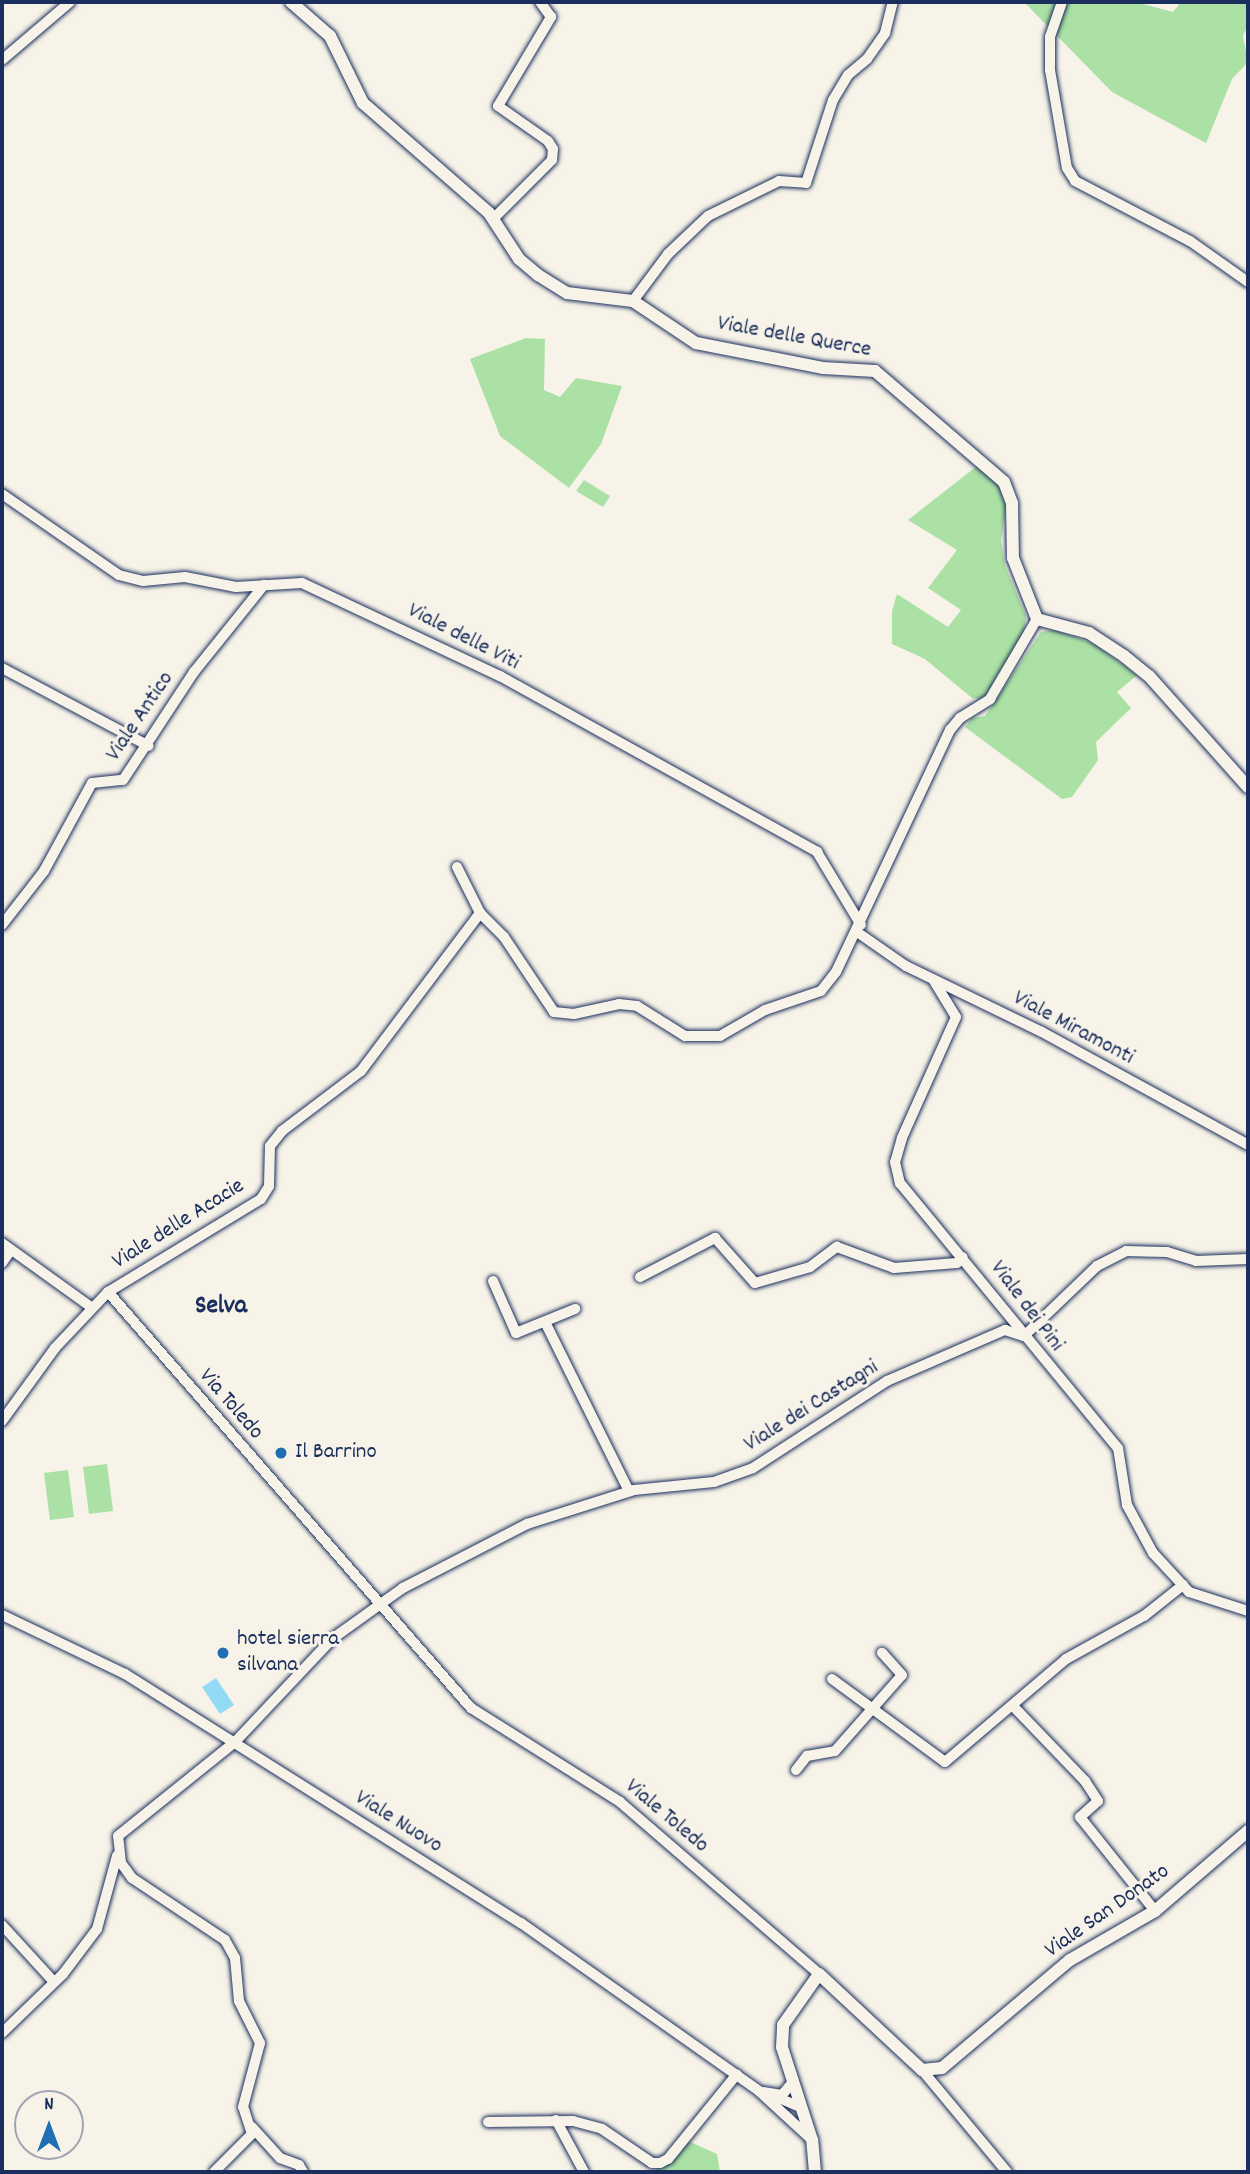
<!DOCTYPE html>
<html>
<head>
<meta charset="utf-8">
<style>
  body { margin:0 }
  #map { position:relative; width:1250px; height:2174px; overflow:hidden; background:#f7f3e8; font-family:Dekko,sans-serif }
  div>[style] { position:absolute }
  .green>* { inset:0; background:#abe1a4 }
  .water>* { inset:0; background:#93dbf5 }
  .roads { filter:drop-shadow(0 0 2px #1b2f5e) drop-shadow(0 0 2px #1b2f5e) }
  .minor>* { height:10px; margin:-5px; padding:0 5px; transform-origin:5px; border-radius:5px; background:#f7f3e8 }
  .tertiary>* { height:12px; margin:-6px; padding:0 6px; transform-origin:6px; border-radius:6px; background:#f7f3e8 }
  .dots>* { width:19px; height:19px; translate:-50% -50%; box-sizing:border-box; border:4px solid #f7f3e8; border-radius:50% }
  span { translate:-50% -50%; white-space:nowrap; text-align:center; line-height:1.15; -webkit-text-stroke:6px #f7f3e8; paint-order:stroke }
  .street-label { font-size:23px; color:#1b2f5e }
  .poi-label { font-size:23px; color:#1b2f5e }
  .left { translate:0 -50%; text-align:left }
  .quarter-label { font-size:26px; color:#1b2f5e; font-weight:700 }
  .frame { position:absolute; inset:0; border:4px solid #1b2f5e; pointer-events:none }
  .north { position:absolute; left:14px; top:2090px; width:70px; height:70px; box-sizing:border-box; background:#f7f3e8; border:2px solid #9fa5b1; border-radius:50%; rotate:0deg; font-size:19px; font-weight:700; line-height:28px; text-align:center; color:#1b2f5e }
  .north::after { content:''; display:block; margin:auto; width:24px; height:32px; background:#1f6fb2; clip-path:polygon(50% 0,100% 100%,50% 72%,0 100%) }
</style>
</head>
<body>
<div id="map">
  <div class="green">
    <div style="clip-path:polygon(1024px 2px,1136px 2px,1173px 12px,1181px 2px,1248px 2px,1248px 25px,1243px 36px,1248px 62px,1232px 79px,1206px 143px,1112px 92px)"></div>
    <div style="clip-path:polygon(526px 338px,545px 339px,544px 390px,560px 397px,576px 378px,622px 386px,601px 444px,569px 488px,500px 436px,470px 359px)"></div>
    <div style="clip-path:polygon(977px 466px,998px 483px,1007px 501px,1001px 540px,1005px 566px,1026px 616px,1024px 632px,992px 691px,980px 699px,972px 698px,925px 659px,892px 644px,892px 611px,897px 594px,948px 627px,961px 610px,928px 588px,957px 550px,908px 520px)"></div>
    <div style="clip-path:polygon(584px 480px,610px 496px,603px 507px,576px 491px)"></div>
    <div style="clip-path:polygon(1055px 630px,1094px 644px,1137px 675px,1117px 692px,1131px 708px,1096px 742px,1098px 760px,1072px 797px,1062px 799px,965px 727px,972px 718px,985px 716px,1041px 632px)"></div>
    <div style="clip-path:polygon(107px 1464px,113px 1511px,89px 1514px,83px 1467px)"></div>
    <div style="clip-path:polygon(68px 1470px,74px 1517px,50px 1520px,44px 1473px)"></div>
    <div style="clip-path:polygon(686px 2140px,717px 2154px,720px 2172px,653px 2172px)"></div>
  </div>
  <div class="water">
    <div style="clip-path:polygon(216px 1678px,234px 1705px,220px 1714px,202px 1687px)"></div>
  </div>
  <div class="roads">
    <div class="minor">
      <div style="left:1062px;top:2px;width:37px;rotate:109deg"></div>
      <div style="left:1050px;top:37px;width:33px;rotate:90deg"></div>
      <div style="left:1050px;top:70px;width:99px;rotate:80.2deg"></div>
      <div style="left:1067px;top:168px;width:15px;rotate:58deg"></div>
      <div style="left:1075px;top:181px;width:130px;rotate:27.6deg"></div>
      <div style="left:1190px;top:241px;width:71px;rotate:35.3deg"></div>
      <div style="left:2px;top:60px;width:89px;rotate:-40.5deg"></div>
      <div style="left:493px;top:219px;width:83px;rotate:-45deg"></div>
      <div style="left:552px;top:160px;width:11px;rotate:-85deg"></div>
      <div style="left:553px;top:149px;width:9px;rotate:-122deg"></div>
      <div style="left:548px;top:141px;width:61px;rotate:-145deg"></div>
      <div style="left:498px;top:106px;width:104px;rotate:-59.2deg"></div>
      <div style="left:551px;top:17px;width:19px;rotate:-126deg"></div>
      <div style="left:633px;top:301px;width:59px;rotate:-53.3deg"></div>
      <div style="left:668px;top:254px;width:55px;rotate:-43.5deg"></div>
      <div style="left:708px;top:216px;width:79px;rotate:-26.2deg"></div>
      <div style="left:779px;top:181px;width:27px;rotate:4deg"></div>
      <div style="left:806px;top:183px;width:87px;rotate:-72deg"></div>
      <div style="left:833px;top:100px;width:29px;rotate:-59deg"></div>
      <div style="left:848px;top:75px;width:25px;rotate:-40deg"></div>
      <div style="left:867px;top:59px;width:32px;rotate:-55deg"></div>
      <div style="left:885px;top:33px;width:32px;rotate:-76deg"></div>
      <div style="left:2px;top:494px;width:142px;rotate:34.7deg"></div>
      <div style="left:119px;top:575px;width:25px;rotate:14deg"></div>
      <div style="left:143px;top:581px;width:42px;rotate:-5.4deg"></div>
      <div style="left:185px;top:577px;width:52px;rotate:11.1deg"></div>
      <div style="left:236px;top:587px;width:66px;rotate:-3.5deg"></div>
      <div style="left:302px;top:583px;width:219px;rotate:25.2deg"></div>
      <div style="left:500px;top:676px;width:363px;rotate:29deg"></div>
      <div style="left:817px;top:852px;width:85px;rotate:58.9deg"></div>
      <div style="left:2px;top:668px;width:166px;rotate:28deg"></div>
      <div style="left:457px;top:867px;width:51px;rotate:63.4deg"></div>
      <div style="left:480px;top:913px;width:34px;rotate:45deg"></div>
      <div style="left:504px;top:937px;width:90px;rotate:56.3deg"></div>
      <div style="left:554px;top:1012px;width:20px;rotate:6deg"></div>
      <div style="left:574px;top:1014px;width:46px;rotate:-12.5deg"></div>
      <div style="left:619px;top:1004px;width:18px;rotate:6deg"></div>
      <div style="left:637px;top:1006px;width:57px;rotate:32deg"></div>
      <div style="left:685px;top:1036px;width:35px"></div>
      <div style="left:720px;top:1036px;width:52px;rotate:-30deg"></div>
      <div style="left:765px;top:1010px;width:59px;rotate:-18.7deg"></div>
      <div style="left:821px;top:991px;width:24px;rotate:-52deg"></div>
      <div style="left:836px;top:972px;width:268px;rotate:-64.8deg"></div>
      <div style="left:950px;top:730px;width:16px;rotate:-50deg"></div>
      <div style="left:960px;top:718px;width:36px;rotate:-32deg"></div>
      <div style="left:990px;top:699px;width:93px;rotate:-59.6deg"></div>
      <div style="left:2px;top:925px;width:68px;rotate:-52.1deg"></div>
      <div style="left:44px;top:871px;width:100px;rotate:-61.4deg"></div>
      <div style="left:92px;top:783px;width:31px;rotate:-6deg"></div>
      <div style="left:123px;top:780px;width:129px;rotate:-56.7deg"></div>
      <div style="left:194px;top:672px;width:112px;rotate:-51.2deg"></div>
      <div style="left:857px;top:932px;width:60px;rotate:34.8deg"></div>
      <div style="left:906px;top:966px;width:151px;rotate:25.9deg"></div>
      <div style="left:1042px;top:1032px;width:235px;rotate:28.7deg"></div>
      <div style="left:934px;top:981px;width:42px;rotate:58.6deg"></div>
      <div style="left:956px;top:1017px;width:133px;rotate:114.1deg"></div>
      <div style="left:902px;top:1138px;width:25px;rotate:106deg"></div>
      <div style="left:895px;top:1162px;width:22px;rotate:77deg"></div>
      <div style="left:900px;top:1183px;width:343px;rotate:50.6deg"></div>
      <div style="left:1118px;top:1448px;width:58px;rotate:81deg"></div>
      <div style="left:1127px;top:1505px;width:55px;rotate:61.6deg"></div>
      <div style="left:1153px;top:1553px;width:53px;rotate:47.3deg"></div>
      <div style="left:1189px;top:1592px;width:62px;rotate:17.9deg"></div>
      <div style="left:2px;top:1243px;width:110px;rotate:35.7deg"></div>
      <div style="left:2px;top:1263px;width:16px;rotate:-55deg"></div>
      <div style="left:640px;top:1277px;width:85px;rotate:-27.5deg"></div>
      <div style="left:715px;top:1238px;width:60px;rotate:48.4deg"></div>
      <div style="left:755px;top:1283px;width:57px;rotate:-16.2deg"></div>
      <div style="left:810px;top:1267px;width:34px;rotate:-37deg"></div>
      <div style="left:837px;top:1247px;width:61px;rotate:20.2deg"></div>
      <div style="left:894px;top:1268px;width:63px;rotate:-4.5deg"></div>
      <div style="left:957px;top:1263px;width:8px;rotate:-45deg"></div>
      <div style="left:493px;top:1281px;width:57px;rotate:66.1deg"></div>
      <div style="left:516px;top:1333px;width:64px;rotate:-22.1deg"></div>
      <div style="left:108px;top:1292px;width:552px;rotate:48.89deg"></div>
      <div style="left:471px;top:1708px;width:176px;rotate:32.2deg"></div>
      <div style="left:620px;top:1802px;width:263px;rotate:40.8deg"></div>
      <div style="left:546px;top:1324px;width:186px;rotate:63.6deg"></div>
      <div style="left:1024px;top:1336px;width:101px;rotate:-43.8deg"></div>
      <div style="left:1097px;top:1266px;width:33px;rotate:-27deg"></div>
      <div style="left:1126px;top:1251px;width:41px;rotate:1.4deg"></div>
      <div style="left:1167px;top:1252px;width:30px;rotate:17deg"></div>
      <div style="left:1196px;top:1261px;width:52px;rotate:-2.2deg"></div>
      <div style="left:2px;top:1421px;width:90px;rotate:-54deg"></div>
      <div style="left:55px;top:1348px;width:77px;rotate:-46.6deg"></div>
      <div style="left:108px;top:1292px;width:179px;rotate:-31.3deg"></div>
      <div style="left:261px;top:1199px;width:15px;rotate:-58deg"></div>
      <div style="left:269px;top:1186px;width:40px;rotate:-88.6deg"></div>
      <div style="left:270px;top:1146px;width:19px;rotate:-51deg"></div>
      <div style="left:282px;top:1131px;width:99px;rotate:-37.2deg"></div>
      <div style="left:361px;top:1071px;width:198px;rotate:-53deg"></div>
      <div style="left:2px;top:1615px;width:136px;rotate:25.6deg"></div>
      <div style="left:125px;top:1674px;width:468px;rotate:32.2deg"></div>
      <div style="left:521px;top:1923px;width:291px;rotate:35.2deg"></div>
      <div style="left:759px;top:2091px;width:71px;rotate:42.7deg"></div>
      <div style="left:832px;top:1679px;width:140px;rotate:36.3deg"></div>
      <div style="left:945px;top:1762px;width:159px;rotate:-40.4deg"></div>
      <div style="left:1066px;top:1659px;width:89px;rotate:-28.9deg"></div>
      <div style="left:1144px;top:1616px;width:50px;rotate:-38.5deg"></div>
      <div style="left:1013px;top:1706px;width:104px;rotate:46.2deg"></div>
      <div style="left:1085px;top:1781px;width:24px;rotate:57deg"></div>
      <div style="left:1098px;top:1801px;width:24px;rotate:138deg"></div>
      <div style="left:1080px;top:1817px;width:120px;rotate:51.4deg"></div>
      <div style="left:796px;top:1770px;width:18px;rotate:-52deg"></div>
      <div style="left:807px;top:1756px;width:28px;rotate:-10deg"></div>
      <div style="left:835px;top:1751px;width:101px;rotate:-48.6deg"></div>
      <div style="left:902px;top:1675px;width:30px;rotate:-132deg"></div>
      <div style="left:2px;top:1925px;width:77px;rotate:47.6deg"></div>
      <div style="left:2px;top:2033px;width:85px;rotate:-44deg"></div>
      <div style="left:63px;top:1974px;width:56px;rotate:-52.9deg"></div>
      <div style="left:97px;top:1929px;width:76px;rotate:-74.7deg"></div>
      <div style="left:922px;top:2070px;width:133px;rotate:50.2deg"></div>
      <div style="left:763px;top:2092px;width:19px;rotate:9deg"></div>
      <div style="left:782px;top:2095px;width:17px;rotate:-50deg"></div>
      <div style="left:774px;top:2096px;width:30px;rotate:23deg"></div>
      <div style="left:556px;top:2120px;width:59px;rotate:61.7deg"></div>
      <div style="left:488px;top:2122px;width:85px;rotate:-0.7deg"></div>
      <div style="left:573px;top:2121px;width:30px;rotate:15deg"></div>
      <div style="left:602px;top:2129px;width:60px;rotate:34.2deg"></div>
      <div style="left:652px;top:2163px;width:8px"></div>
      <div style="left:660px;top:2163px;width:9px;rotate:-27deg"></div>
      <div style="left:668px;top:2159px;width:109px;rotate:-50.9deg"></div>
      <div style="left:252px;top:2127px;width:42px;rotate:47.9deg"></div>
      <div style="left:280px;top:2158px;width:20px;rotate:20deg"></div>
      <div style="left:299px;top:2165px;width:8px;rotate:60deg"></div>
      <div style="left:214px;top:2172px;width:54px;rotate:-45deg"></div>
      <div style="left:252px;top:2134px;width:28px;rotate:-108deg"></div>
      <div style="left:243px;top:2107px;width:66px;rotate:-75.1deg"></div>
      <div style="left:260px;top:2043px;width:47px;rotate:-116.6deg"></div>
      <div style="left:239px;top:2001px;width:43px;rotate:-95.3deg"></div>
      <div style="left:235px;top:1958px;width:21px;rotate:-119deg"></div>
      <div style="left:225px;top:1940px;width:112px;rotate:-146.3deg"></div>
      <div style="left:132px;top:1878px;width:19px;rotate:-126deg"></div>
      <div style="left:121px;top:1863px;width:27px;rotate:-96deg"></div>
      <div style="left:118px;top:1836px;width:150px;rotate:-38.8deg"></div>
      <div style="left:235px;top:1742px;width:141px;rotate:-46.7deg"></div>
      <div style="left:332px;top:1639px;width:87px;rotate:-35.7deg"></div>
      <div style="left:403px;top:1588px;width:140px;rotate:-27.3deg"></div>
      <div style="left:527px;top:1524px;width:112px;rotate:-17.6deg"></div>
      <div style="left:634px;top:1490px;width:80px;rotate:-5.7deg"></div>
      <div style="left:714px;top:1482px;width:41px;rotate:-19.7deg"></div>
      <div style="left:753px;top:1468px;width:160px;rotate:-33deg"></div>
      <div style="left:887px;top:1381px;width:129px;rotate:-23.4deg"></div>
      <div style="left:1005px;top:1330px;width:20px;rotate:18deg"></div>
    </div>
    <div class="tertiary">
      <div style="left:291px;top:2px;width:52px;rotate:41.1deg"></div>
      <div style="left:330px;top:36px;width:75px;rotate:63.8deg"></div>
      <div style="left:363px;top:103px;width:167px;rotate:41.1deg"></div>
      <div style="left:489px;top:213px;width:55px;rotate:56.9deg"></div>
      <div style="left:519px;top:259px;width:25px;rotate:40deg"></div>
      <div style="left:538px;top:275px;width:34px;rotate:32deg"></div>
      <div style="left:567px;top:293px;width:66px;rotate:6.9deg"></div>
      <div style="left:633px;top:301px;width:76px;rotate:33.7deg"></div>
      <div style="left:696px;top:343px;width:129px;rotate:11.1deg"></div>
      <div style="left:823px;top:368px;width:52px;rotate:3.3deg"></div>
      <div style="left:875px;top:371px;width:170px;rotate:40.7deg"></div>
      <div style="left:1004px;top:482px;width:22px;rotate:69deg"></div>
      <div style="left:1012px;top:503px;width:55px;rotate:89deg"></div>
      <div style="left:1013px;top:558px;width:66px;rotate:68.5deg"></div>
      <div style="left:1037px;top:619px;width:54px;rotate:15.1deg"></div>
      <div style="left:1089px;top:633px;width:42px;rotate:33.3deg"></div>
      <div style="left:1124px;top:656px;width:32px;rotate:39deg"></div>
      <div style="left:1149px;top:676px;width:149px;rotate:48.3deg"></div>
      <div style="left:815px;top:2172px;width:32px;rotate:-95deg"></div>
      <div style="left:812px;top:2140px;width:98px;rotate:-107.9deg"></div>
      <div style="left:782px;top:2047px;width:22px;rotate:-87deg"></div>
      <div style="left:783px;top:2025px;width:62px;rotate:-54.8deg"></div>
      <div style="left:819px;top:1974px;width:141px;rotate:43deg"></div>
      <div style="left:922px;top:2070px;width:20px;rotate:-6deg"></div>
      <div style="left:942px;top:2068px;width:167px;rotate:-40.2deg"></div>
      <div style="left:1070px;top:1960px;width:98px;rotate:-30deg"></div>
      <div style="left:1155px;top:1911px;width:123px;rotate:-40.7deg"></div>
    </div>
  </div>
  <div class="dots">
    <div style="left:281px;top:1453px;background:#1f6fb2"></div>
    <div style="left:223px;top:1653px;background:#1f6fb2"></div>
  </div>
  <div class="street-label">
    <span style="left:794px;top:338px;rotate:10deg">Viale delle Querce</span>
    <span style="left:463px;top:638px;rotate:27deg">Viale delle Viti</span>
    <span style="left:141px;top:717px;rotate:-56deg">Viale Antico</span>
    <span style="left:1073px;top:1029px;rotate:28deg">Viale Miramonti</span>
    <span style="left:179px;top:1225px;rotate:-32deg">Viale delle Acacie</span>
    <span style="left:1026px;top:1307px;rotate:53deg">Viale dei Pini</span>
    <span style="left:230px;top:1405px;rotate:49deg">Via Toledo</span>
    <span style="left:812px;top:1407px;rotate:-32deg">Viale dei Castagni</span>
    <span style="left:666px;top:1817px;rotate:40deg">Viale Toledo</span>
    <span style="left:398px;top:1823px;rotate:32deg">Viale Nuovo</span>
    <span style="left:1108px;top:1912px;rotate:-35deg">Viale San Donato</span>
  </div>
  <div class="poi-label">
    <span class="left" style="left:295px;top:1453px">Il Barrino</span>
    <span class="left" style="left:237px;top:1653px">hotel sierra<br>silvana</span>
  </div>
  <div class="quarter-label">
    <span style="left:221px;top:1307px">Selva</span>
  </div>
  <div class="frame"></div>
  <div class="north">N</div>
</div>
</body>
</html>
